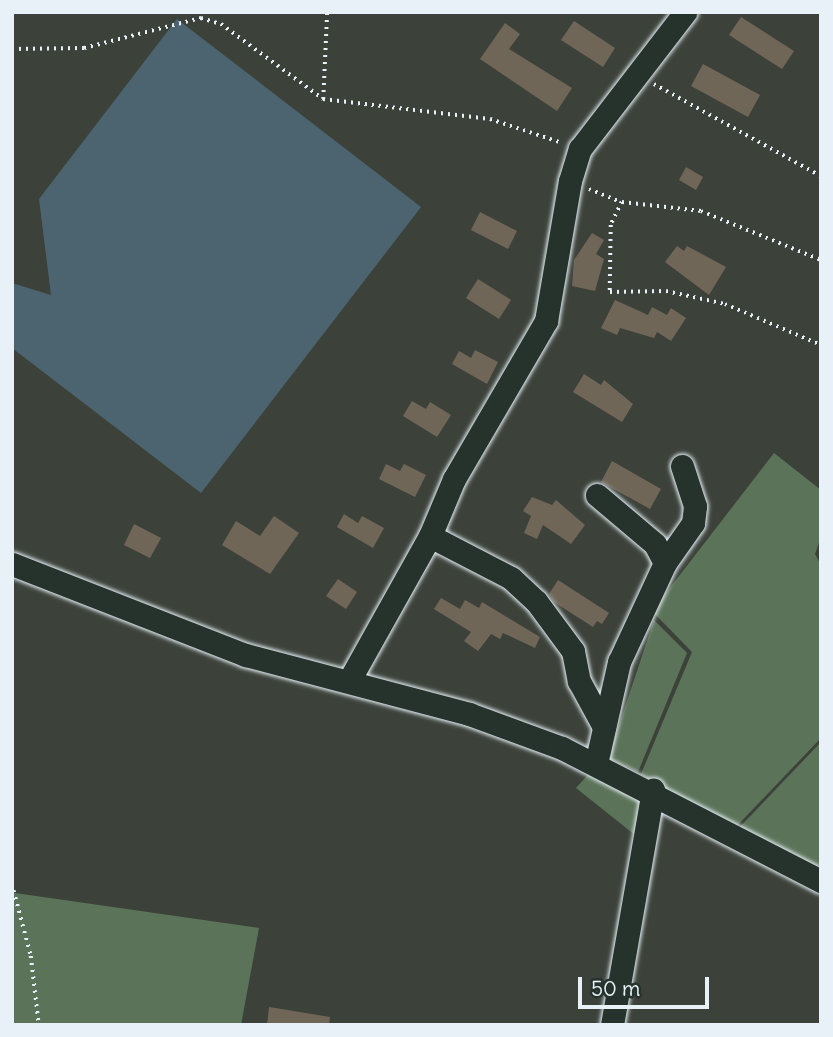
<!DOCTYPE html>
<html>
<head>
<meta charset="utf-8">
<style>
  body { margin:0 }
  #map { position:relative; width:833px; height:1037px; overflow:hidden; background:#3c423a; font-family:Delius,sans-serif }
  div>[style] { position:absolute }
  .green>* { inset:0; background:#5b7358 }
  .water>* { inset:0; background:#4c6470 }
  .building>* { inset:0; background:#706658 }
  .path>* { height:3.5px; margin-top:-1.75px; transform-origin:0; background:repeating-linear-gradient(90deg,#e8f1f8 0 2px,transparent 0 7px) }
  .roads { filter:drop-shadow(0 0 2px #e8f1f8) drop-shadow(0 0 2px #e8f1f8) }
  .minor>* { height:23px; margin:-11.5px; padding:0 11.5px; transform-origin:11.5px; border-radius:11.5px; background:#26332d }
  span { translate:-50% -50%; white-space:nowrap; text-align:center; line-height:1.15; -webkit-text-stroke:5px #26332d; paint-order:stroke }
  .frame { position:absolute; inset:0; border:14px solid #e8f1f8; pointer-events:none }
  .scale { position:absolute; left:578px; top:977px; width:131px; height:32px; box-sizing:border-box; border:4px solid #e8f1f8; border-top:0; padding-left:9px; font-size:21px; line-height:24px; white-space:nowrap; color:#e8f1f8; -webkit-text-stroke:5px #26332d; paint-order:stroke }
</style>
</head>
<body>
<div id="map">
  <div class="green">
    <div style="clip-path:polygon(774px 453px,821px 490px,821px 537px,815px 554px,821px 565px,821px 738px,734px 829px,641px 774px,692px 652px,652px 611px)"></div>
    <div style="clip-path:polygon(654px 620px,687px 653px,638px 772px,608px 758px)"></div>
    <div style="clip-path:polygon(821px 742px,821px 863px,811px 872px,736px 831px)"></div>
    <div style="clip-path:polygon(594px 768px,649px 793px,640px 839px,576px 788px)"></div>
    <div style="clip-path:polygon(12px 884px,15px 893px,259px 928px,241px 1025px,12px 1025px)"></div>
  </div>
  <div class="water">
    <div style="clip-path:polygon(177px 19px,421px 207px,201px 493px,12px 348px,12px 283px,51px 295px,39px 199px)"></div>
  </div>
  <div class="building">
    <div style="clip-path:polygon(741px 17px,794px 51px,782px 69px,729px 35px)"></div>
    <div style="clip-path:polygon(574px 21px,615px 48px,603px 67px,561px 40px)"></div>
    <div style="clip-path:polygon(505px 23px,520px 34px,509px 49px,572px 88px,557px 111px,480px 59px)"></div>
    <div style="clip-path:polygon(703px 64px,760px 95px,748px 117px,691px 86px)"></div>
    <div style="clip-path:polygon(686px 167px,703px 177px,696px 190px,679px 180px)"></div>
    <div style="clip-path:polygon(480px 212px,517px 231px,508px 249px,471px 230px)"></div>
    <div style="clip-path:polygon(592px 233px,604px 240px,596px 254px,604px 259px,595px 291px,572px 286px,574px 260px)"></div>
    <div style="clip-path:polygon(677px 246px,684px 251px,687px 246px,726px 267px,709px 295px,665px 262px)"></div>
    <div style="clip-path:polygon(478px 279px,511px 300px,499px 319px,466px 298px)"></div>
    <div style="clip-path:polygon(615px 300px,648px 315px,652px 307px,667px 315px,671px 308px,686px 318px,671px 341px,657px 332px,654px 338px,620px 328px,617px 335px,601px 328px)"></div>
    <div style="clip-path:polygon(475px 350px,498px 362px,487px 384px,452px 364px,459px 351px,471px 358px)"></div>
    <div style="clip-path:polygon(584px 374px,601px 385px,604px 380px,633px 404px,622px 422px,573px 392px)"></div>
    <div style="clip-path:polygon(412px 401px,426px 409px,430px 402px,451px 415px,437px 437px,403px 416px)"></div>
    <div style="clip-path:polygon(612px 461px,661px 489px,650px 509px,601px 482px)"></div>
    <div style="clip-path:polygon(386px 464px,400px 471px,404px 464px,426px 475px,415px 497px,379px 479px)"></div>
    <div style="clip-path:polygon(532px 497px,552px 505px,556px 500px,585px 525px,571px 544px,543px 525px,537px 539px,524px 533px,531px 516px,523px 511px)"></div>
    <div style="clip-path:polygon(344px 514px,358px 523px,362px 516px,384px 528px,373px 548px,337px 527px)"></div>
    <div style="clip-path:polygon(274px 516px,299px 533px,270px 574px,222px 545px,236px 521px,260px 536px)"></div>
    <div style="clip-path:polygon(134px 524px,161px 538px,150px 558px,124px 545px)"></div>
    <div style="clip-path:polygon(338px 579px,357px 592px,346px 609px,326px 596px)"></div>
    <div style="clip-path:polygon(558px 580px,609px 613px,602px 624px,597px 621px,593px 627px,554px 602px,549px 594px)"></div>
    <div style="clip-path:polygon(441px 598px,460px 609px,465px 600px,479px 608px,482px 602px,540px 637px,535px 648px,503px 633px,500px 639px,491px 634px,478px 651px,464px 641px,471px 632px,434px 609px)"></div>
    <div style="clip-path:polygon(269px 1007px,330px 1017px,329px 1025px,267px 1025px)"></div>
  </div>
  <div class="path">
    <div style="left:12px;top:49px;width:72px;rotate:-0.8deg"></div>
    <div style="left:84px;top:48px;width:121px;rotate:-14.4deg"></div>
    <div style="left:201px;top:18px;width:21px;rotate:17deg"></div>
    <div style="left:221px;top:24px;width:127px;rotate:36.3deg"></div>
    <div style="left:323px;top:99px;width:168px;rotate:6.8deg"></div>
    <div style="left:490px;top:119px;width:76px;rotate:18.4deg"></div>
    <div style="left:654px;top:84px;width:191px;rotate:28.9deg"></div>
    <div style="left:323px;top:99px;width:87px;rotate:-87.4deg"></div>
    <div style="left:589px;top:189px;width:35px;rotate:22deg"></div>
    <div style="left:622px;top:202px;width:25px;rotate:116deg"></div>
    <div style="left:611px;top:225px;width:67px;rotate:90.9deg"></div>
    <div style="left:610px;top:292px;width:56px;rotate:-1deg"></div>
    <div style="left:666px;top:291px;width:60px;rotate:12.4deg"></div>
    <div style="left:725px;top:304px;width:104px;rotate:23.1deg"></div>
    <div style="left:622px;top:202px;width:80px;rotate:6.5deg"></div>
    <div style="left:701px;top:211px;width:130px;rotate:22.2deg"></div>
    <div style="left:12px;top:884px;width:74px;rotate:75.2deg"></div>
    <div style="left:31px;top:956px;width:69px;rotate:83.4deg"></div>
  </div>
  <div class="roads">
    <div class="minor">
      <div style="left:430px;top:536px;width:91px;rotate:27.4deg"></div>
      <div style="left:511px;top:578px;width:34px;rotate:43deg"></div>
      <div style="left:536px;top:601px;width:62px;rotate:53.5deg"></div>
      <div style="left:573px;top:651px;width:31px;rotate:79deg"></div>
      <div style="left:579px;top:681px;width:52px;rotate:61.5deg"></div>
      <div style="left:665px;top:563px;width:49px;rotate:-55deg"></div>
      <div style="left:693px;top:523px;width:17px;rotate:-83deg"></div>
      <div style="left:695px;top:506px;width:42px;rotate:-108deg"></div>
      <div style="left:12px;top:564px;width:251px;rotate:21.3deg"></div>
      <div style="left:246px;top:655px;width:231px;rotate:14.8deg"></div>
      <div style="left:469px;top:714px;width:99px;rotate:20.1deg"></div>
      <div style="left:562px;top:748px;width:291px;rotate:27.2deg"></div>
      <div style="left:350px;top:679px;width:164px;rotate:-60.8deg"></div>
      <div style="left:430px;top:536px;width:62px;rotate:-67.2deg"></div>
      <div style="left:454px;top:479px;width:183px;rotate:-59.8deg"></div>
      <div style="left:546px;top:321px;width:142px;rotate:-80.3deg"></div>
      <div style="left:570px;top:181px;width:34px;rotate:-73deg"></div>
      <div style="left:580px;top:149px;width:173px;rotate:-52.5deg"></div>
      <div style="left:596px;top:764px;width:105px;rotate:-77.3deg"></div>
      <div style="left:619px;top:662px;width:109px;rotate:-65.1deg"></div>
      <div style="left:665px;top:563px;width:21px;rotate:-118deg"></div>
      <div style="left:655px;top:544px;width:76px;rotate:-139.8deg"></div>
      <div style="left:612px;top:1025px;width:239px;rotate:-80.1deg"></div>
    </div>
  </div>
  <div class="frame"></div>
  <div class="scale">50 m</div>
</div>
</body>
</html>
